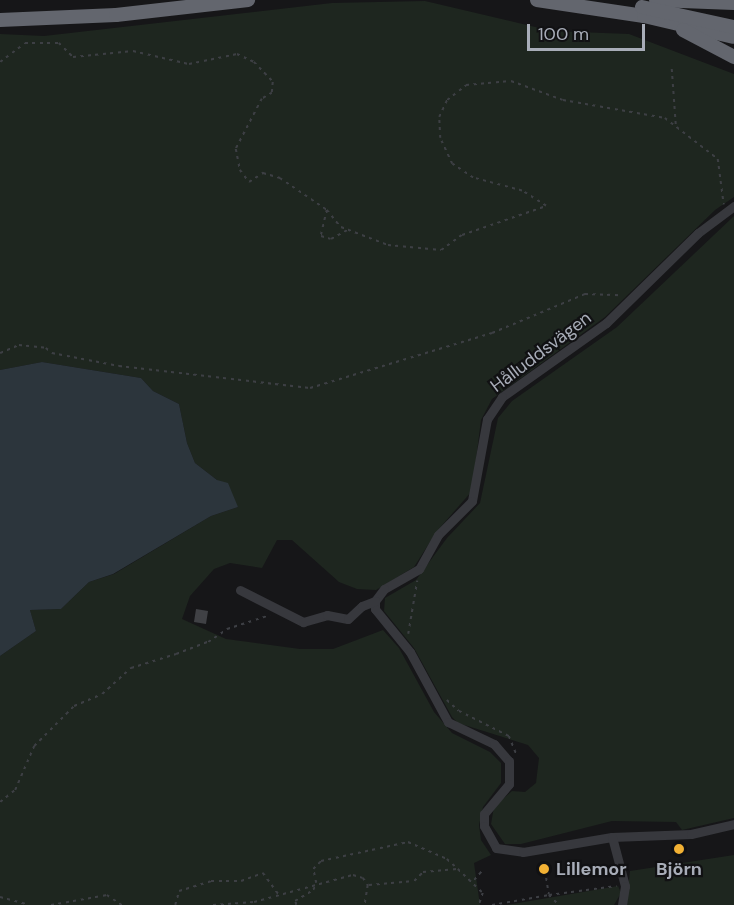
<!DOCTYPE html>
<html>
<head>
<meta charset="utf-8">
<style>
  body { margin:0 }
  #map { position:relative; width:734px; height:905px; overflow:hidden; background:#161618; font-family:"DM Sans",sans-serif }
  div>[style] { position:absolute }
  .green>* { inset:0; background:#1e261f }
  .water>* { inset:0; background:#2c353c }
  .building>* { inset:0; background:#404145 }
  .path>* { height:1.5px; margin-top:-0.75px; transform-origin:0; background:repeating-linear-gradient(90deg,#3d3f44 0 3px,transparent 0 7.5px) }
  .minor>* { height:9px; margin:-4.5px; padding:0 4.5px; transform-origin:4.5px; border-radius:4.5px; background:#37383d }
  .highway>* { height:14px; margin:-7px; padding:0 7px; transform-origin:7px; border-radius:7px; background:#63666e }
  .dots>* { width:16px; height:16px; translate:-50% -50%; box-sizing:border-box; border:3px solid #111113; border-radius:50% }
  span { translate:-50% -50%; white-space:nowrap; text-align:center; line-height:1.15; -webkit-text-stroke:4.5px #111113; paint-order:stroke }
  .street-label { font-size:18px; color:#a8adb8 }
  .poi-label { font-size:18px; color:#a8adb8; font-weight:700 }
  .left { translate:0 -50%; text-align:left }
  .scale { position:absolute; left:527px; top:24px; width:118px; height:27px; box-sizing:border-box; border:3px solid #a8adb8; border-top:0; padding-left:8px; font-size:18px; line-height:21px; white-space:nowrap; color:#a8adb8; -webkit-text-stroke:4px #111113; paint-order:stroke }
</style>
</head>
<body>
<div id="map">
  <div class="green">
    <div style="clip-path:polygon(425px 1px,552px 31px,629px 34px,734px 74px,734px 197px,715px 210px,605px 317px,492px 399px,481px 420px,472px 491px,437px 531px,414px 567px,376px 590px,357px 589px,339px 582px,292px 540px,277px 540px,262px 568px,230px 563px,214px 569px,190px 596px,182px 619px,226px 639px,300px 649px,333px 649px,383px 630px,399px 648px,434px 712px,452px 733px,490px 752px,501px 763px,501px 783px,483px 807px,479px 825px,481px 840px,491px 855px,474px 863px,480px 905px,0 905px,0 656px,36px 631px,30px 610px,61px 609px,89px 582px,114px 574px,211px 516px,238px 507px,217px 480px,195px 463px,187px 443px,179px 404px,153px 391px,141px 378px,42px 362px,0 370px,0 34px,44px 36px,332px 3px)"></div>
    <div style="clip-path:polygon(734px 216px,734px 818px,682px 830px,676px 822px,612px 821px,521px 844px,505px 844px,491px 824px,494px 807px,512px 791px,525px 792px,536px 783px,539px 758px,528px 745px,458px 723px,452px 717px,414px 648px,384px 611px,385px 598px,416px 580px,447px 538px,480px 503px,498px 418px,512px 401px,617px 327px)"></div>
    <div style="clip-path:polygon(734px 855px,734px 905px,626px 905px,630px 871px)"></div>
    <div style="clip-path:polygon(618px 886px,621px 893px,614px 905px,506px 905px)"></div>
  </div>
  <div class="water">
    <div style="clip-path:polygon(42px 362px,141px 378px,153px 391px,179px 404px,187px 443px,195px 463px,217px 480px,228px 483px,238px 507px,211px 516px,113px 574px,89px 582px,61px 609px,30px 610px,36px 631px,0 656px,0 370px)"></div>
  </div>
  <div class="building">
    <div style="clip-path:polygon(196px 609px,208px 611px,206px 624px,194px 622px)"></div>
  </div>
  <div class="path">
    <div style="left:0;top:62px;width:31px;rotate:-37deg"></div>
    <div style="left:25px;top:43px;width:34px"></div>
    <div style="left:59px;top:43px;width:20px;rotate:45deg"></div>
    <div style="left:73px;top:57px;width:60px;rotate:-5.7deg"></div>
    <div style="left:133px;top:51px;width:57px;rotate:13.1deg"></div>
    <div style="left:189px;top:64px;width:49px;rotate:-11.8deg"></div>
    <div style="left:237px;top:54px;width:19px;rotate:25deg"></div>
    <div style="left:254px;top:62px;width:28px;rotate:46deg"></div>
    <div style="left:273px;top:82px;width:11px;rotate:95deg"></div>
    <div style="left:272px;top:93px;width:12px;rotate:149deg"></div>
    <div style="left:262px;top:99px;width:56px;rotate:117.5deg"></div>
    <div style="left:236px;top:149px;width:21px;rotate:79deg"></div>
    <div style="left:240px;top:170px;width:15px;rotate:53deg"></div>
    <div style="left:249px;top:182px;width:17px;rotate:-33deg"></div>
    <div style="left:263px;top:173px;width:18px;rotate:16deg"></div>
    <div style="left:280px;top:178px;width:57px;rotate:34.2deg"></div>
    <div style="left:327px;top:210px;width:22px;rotate:51deg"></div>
    <div style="left:341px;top:227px;width:50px;rotate:21deg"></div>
    <div style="left:388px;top:245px;width:53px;rotate:5.4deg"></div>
    <div style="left:441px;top:250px;width:26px;rotate:-36deg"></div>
    <div style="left:462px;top:235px;width:89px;rotate:-19deg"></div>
    <div style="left:546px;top:206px;width:28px;rotate:-148deg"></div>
    <div style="left:522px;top:191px;width:51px;rotate:-165.1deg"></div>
    <div style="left:473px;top:178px;width:25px;rotate:-146deg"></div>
    <div style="left:452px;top:164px;width:29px;rotate:-115deg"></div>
    <div style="left:440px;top:138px;width:21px;rotate:-93deg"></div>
    <div style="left:439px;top:117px;width:19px;rotate:-65deg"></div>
    <div style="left:447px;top:100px;width:24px;rotate:-38deg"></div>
    <div style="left:466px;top:85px;width:45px;rotate:-5.1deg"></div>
    <div style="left:511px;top:81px;width:55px;rotate:20.1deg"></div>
    <div style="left:563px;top:100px;width:104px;rotate:10deg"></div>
    <div style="left:665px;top:118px;width:67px;rotate:37.7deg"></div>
    <div style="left:718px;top:159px;width:46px;rotate:82.6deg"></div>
    <div style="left:672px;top:69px;width:56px;rotate:85.9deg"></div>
    <div style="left:327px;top:210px;width:27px;rotate:103deg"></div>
    <div style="left:321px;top:236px;width:10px;rotate:17deg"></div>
    <div style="left:331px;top:239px;width:21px;rotate:-29deg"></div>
    <div style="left:0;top:353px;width:21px;rotate:-23deg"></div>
    <div style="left:19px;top:345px;width:27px;rotate:6deg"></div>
    <div style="left:46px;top:348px;width:8px;rotate:40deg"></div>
    <div style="left:52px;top:353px;width:68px;rotate:11deg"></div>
    <div style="left:119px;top:366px;width:192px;rotate:6.6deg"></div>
    <div style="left:310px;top:388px;width:190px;rotate:-16.8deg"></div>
    <div style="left:492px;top:333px;width:101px;rotate:-22.8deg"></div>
    <div style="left:585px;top:294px;width:36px;rotate:2deg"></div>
    <div style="left:408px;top:634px;width:54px;rotate:-80.4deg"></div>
    <div style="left:447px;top:700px;width:16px;rotate:43deg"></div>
    <div style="left:459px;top:711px;width:56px;rotate:26.6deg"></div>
    <div style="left:509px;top:736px;width:22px;rotate:68deg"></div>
    <div style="left:0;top:802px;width:19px;rotate:-39deg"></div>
    <div style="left:15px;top:790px;width:48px;rotate:-66.6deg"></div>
    <div style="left:34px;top:746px;width:57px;rotate:-45deg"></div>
    <div style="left:74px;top:706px;width:30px;rotate:-23deg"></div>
    <div style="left:102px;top:694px;width:39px;rotate:-42deg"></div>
    <div style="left:131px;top:668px;width:47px;rotate:-17.3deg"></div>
    <div style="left:176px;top:654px;width:34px;rotate:-21deg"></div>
    <div style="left:208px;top:642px;width:23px;rotate:-34deg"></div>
    <div style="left:227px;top:629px;width:45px;rotate:-18deg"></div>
    <div style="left:544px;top:863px;width:32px;rotate:81deg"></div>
    <div style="left:549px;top:895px;width:68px;rotate:-7.7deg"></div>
    <div style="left:474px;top:880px;width:11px;rotate:-49deg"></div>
    <div style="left:316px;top:883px;width:14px;rotate:-102deg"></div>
    <div style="left:313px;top:869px;width:11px;rotate:-45deg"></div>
    <div style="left:321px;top:861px;width:89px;rotate:-12.3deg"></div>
    <div style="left:408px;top:842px;width:43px;rotate:23.6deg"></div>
    <div style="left:447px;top:859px;width:15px;rotate:42deg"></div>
    <div style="left:458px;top:869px;width:35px;rotate:44deg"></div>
    <div style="left:483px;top:893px;width:13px;rotate:108deg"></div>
    <div style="left:369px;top:885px;width:45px;rotate:-5.1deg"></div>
    <div style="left:414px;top:881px;width:13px;rotate:-45deg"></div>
    <div style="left:423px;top:872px;width:34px;rotate:-5deg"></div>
    <div style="left:0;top:897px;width:30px;rotate:15deg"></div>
    <div style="left:51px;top:905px;width:57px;rotate:-10.1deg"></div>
    <div style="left:107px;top:895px;width:18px;rotate:34deg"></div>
    <div style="left:175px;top:905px;width:15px;rotate:-74deg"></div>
    <div style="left:179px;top:891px;width:34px;rotate:-17deg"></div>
    <div style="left:211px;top:881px;width:30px"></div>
    <div style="left:241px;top:881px;width:23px;rotate:-20deg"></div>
    <div style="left:263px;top:873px;width:26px;rotate:54deg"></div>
    <div style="left:213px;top:905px;width:41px;rotate:-4.2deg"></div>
    <div style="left:254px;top:902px;width:103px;rotate:-15.3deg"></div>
    <div style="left:353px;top:875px;width:10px;rotate:17deg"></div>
    <div style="left:363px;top:878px;width:9px;rotate:54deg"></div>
    <div style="left:368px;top:885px;width:20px;rotate:99deg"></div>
    <div style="left:296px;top:905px;width:4px;rotate:-104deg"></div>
    <div style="left:295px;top:901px;width:21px;rotate:-31deg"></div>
    <div style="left:313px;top:890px;width:7px;rotate:-63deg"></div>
    <div style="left:492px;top:905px;width:58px;rotate:-10deg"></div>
    <div style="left:549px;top:895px;width:14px;rotate:45deg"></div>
  </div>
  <div class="minor">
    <div style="left:734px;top:206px;width:45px;rotate:143.1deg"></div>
    <div style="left:698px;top:233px;width:129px;rotate:135.6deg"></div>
    <div style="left:606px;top:323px;width:128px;rotate:144.6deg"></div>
    <div style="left:502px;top:397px;width:27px;rotate:124deg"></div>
    <div style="left:487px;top:419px;width:83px;rotate:100.4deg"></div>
    <div style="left:472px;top:501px;width:48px;rotate:135deg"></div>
    <div style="left:438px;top:535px;width:39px;rotate:119deg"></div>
    <div style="left:419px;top:569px;width:40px;rotate:150.3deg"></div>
    <div style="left:384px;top:589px;width:15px;rotate:127deg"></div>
    <div style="left:375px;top:601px;width:8px;rotate:90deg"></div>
    <div style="left:375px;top:609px;width:55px;rotate:50.9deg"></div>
    <div style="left:410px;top:652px;width:80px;rotate:61.5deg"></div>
    <div style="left:448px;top:722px;width:51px;rotate:25.6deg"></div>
    <div style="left:494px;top:744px;width:23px;rotate:49deg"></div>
    <div style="left:509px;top:761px;width:23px;rotate:90deg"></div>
    <div style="left:509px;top:784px;width:39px;rotate:130deg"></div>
    <div style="left:484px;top:814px;width:12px;rotate:90deg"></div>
    <div style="left:484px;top:826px;width:25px;rotate:61deg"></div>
    <div style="left:496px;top:848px;width:27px;rotate:8deg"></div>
    <div style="left:523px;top:852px;width:90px;rotate:-9.6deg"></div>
    <div style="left:612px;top:837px;width:79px;rotate:-2.2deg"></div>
    <div style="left:691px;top:834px;width:44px;rotate:-13.1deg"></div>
    <div style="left:240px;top:590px;width:71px;rotate:26.9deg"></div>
    <div style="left:303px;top:622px;width:25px;rotate:-16deg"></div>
    <div style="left:327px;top:615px;width:21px;rotate:11deg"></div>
    <div style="left:348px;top:619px;width:19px;rotate:-43deg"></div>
    <div style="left:362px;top:606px;width:14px;rotate:-21deg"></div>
    <div style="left:612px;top:837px;width:51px;rotate:75.1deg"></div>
    <div style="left:625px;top:886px;width:19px;rotate:99deg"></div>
  </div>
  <div class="highway">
    <div style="left:537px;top:0;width:108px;rotate:8.5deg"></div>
    <div style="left:644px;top:16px;width:92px;rotate:13.1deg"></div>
    <div style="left:656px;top:0;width:78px;rotate:2.2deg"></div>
    <div style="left:642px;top:7px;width:94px;rotate:12.3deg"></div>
    <div style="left:0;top:20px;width:116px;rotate:-2.5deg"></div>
    <div style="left:116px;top:15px;width:133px;rotate:-6.5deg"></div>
    <div style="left:683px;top:30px;width:58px;rotate:27.9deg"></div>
  </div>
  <div class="dots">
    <div style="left:679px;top:849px;background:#f2b134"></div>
    <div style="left:544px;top:869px;background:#f2b134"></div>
  </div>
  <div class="street-label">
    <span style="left:541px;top:352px;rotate:-37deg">Hålluddsvägen</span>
  </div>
  <div class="poi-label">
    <span class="left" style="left:556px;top:869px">Lillemor</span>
    <span style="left:679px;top:869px">Björn</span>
  </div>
  <div class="scale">100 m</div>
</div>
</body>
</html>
